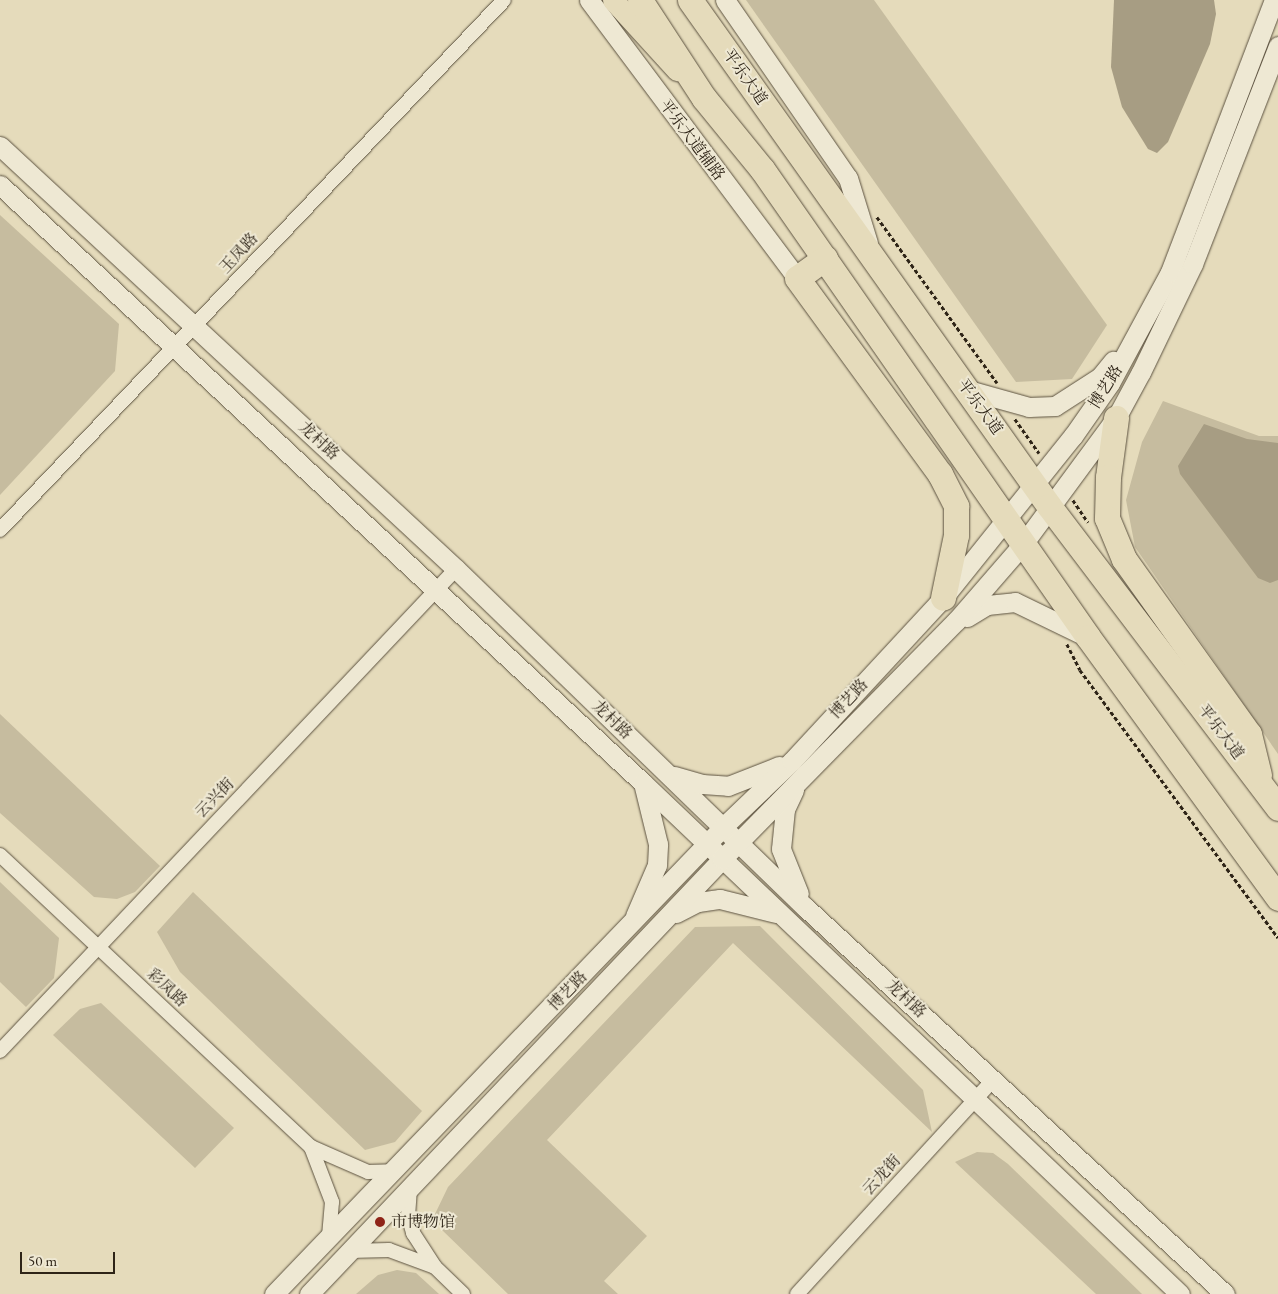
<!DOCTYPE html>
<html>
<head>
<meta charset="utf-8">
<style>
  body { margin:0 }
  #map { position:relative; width:1278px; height:1294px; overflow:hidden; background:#e5dbbb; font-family:"EB Garamond","Noto Serif SC",serif }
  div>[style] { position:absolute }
  .green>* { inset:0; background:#c6bc9f }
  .water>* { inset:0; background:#a79d83 }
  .path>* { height:2.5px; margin-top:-1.25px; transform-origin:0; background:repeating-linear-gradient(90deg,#2e2417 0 4px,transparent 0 6.5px) }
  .roads { filter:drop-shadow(0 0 1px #5c5240) drop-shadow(0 0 1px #5c5240) }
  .street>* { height:14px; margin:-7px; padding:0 7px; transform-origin:7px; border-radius:7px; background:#eee8d3 }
  .secondary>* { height:19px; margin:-9.5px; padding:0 9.5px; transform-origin:9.5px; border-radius:9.5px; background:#eee8d3 }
  .primary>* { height:21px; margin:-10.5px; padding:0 10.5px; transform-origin:10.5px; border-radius:10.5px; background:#e5dbbb }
  .highway>* { height:25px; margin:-12.5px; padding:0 12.5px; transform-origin:12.5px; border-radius:12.5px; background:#e5dbbb }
  .dots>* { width:14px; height:14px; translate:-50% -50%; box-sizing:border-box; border:2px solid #eee8d3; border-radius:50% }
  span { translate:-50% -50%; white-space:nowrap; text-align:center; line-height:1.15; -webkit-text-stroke:4px #eee8d3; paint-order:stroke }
  .street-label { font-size:16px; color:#2e2417 }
  .poi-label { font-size:16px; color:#2e2417 }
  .left { translate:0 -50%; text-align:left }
  .scale { position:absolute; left:20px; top:1252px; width:95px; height:22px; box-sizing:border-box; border:2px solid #2e2417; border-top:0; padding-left:6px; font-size:15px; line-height:18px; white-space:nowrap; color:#2e2417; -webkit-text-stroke:4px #eee8d3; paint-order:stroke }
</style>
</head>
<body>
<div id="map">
  <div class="green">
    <div style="clip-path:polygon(746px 0,874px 0,1107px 325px,1072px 379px,1016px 382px)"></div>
    <div style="clip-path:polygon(0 215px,119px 324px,115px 371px,0 495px)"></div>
    <div style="clip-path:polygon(1163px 401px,1259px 436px,1278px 436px,1278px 754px,1135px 547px,1126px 500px,1142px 442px)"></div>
    <div style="clip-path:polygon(0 714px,160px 866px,135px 892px,117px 899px,94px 897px,0 813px)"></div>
    <div style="clip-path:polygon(0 882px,59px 938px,54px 978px,26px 1007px,0 982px)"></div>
    <div style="clip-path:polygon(193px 892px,422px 1111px,395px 1142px,365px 1150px,180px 972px,157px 932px)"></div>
    <div style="clip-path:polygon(760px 926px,923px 1090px,932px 1132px,733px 943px,547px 1140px,647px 1236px,604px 1281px,618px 1294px,508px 1294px,441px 1229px,435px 1214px,448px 1187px,695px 927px)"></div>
    <div style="clip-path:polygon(101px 1003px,234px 1128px,195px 1168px,53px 1035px,80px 1009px)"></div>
    <div style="clip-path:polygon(977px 1152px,993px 1153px,1008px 1164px,1142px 1294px,1096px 1294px,955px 1162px)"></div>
    <div style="clip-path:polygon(397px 1270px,416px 1273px,439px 1294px,356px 1294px,378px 1275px)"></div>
  </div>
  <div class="water">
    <div style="clip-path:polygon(1114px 0,1214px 0,1216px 14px,1210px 44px,1168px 142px,1157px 153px,1148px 149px,1122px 107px,1111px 67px)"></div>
    <div style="clip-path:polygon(1204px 424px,1247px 439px,1278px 443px,1278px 580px,1270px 583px,1258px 578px,1180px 474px,1178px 466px)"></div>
  </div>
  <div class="path">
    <div style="left:877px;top:217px;width:205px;rotate:54.1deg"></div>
    <div style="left:1015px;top:419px;width:42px;rotate:54.8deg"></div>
    <div style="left:1073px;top:500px;width:27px;rotate:56deg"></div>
    <div style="left:1067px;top:644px;width:29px;rotate:63deg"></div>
    <div style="left:1080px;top:670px;width:333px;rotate:53.5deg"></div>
  </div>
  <div class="roads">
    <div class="street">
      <div style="left:0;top:530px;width:731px;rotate:-46.44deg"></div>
      <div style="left:0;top:855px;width:427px;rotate:43.2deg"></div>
      <div style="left:311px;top:1147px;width:62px;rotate:23.7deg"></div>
      <div style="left:368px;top:1172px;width:24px;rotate:-2deg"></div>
      <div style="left:0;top:1051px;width:664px;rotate:-46.59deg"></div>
      <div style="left:311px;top:1147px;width:59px;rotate:69.1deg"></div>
      <div style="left:332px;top:1202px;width:35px;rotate:95deg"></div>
      <div style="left:410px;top:1188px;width:27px;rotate:94deg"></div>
      <div style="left:408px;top:1215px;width:19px;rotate:74deg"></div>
      <div style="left:413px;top:1233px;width:40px;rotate:57.1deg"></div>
      <div style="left:435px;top:1267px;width:39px;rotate:44deg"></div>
      <div style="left:349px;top:1251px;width:40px;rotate:-1.4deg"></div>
      <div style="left:389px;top:1250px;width:49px;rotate:20.3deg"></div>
      <div style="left:797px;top:1294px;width:290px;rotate:-47.5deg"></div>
    </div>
    <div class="secondary">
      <div style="left:589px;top:0;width:347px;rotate:53.2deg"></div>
      <div style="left:725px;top:0;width:216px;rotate:55.4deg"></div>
      <div style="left:848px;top:178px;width:68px;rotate:72.9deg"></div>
      <div style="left:0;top:146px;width:622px;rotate:42.85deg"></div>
      <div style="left:456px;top:569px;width:486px;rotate:44.1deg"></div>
      <div style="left:805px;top:907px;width:571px;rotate:42.66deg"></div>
      <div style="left:0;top:185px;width:878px;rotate:42.92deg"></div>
      <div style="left:643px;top:783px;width:741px;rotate:43.58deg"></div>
      <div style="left:968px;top:390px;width:63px;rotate:15.6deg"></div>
      <div style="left:1029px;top:407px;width:26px;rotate:-2deg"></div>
      <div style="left:1055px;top:406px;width:54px;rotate:-32.8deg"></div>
      <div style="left:1100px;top:377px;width:21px;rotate:-51deg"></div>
      <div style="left:967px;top:617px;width:23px;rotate:-31deg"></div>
      <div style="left:987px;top:605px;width:28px;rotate:-6deg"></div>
      <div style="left:1015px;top:602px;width:78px;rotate:25.9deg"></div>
      <div style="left:674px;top:776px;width:29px;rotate:16deg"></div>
      <div style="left:702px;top:784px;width:26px;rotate:4deg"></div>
      <div style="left:728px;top:786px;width:55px;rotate:-21.4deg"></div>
      <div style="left:794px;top:790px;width:21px;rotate:115deg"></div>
      <div style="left:785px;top:809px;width:40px;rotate:95.7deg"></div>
      <div style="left:781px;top:849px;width:48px;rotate:68.2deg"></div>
      <div style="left:676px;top:913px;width:25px;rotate:-27deg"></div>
      <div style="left:698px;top:902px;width:22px;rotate:-8deg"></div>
      <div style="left:720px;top:899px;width:58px;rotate:14deg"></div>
      <div style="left:635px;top:916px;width:56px;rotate:-66.7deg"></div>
      <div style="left:657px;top:865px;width:21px;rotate:-87deg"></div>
      <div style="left:658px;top:844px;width:63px;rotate:-103.8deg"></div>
      <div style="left:274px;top:1294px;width:649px;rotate:-46.12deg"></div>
      <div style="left:724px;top:826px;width:94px;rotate:-43.7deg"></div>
      <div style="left:792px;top:761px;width:222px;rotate:-47.2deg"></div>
      <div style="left:943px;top:598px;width:208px;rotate:-51.3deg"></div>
      <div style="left:1073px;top:436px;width:65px;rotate:-55.1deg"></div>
      <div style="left:1110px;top:383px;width:126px;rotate:-61.6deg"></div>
      <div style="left:1170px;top:272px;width:291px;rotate:-69.1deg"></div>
      <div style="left:309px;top:1294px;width:600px;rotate:-46.49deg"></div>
      <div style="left:722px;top:859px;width:334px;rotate:-45.5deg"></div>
      <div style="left:956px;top:621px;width:102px;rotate:-49deg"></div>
      <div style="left:1023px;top:544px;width:157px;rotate:-53.6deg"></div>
      <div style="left:1116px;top:418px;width:52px;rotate:-61.5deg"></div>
      <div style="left:1141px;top:372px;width:120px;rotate:-64.3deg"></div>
      <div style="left:1193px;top:264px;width:234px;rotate:-68.7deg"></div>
    </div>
    <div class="primary">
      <div style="left:613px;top:0;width:95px;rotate:47.6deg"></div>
    </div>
    <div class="highway">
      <div style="left:640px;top:0;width:117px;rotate:56.9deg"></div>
      <div style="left:704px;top:98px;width:92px;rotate:50.8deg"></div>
      <div style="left:762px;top:169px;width:570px;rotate:55.14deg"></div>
      <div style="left:1088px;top:637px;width:323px;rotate:53.9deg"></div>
      <div style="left:690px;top:0;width:620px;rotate:54.64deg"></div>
      <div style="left:1049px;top:506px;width:379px;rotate:52.8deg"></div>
      <div style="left:825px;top:258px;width:34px;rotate:144deg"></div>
      <div style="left:797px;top:278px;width:243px;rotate:53.9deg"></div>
      <div style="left:940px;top:474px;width:36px;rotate:63deg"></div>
      <div style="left:956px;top:506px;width:29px;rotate:90deg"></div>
      <div style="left:956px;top:535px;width:64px;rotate:101.7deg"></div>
      <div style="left:1116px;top:418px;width:60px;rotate:97.7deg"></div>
      <div style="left:1108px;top:477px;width:41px;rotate:91.4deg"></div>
      <div style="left:1107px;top:518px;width:44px;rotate:67.5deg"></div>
      <div style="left:1124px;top:559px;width:215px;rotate:54.5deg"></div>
      <div style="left:1249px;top:734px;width:42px;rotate:76.3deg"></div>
    </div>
  </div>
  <div class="dots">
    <div style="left:380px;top:1222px;background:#8f2418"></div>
  </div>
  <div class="street-label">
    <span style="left:745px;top:77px;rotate:55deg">平乐大道</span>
    <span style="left:692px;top:140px;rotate:53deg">平乐大道辅路</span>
    <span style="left:239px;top:253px;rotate:-47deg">玉凤路</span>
    <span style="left:1106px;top:387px;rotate:-58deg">博艺路</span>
    <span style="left:980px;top:407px;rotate:54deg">平乐大道</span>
    <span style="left:319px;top:441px;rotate:43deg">龙村路</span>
    <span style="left:849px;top:699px;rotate:-47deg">博艺路</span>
    <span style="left:612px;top:720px;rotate:44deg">龙村路</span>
    <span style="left:1221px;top:732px;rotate:53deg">平乐大道</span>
    <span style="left:215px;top:798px;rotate:-46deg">云兴街</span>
    <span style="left:167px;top:988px;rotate:43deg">彩凤路</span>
    <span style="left:568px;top:991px;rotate:-46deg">博艺路</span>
    <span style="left:906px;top:999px;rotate:43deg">龙村路</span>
    <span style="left:882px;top:1175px;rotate:-48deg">云龙街</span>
  </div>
  <div class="poi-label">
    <span class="left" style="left:391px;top:1222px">市博物馆</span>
  </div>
  <div class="scale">50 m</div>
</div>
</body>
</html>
